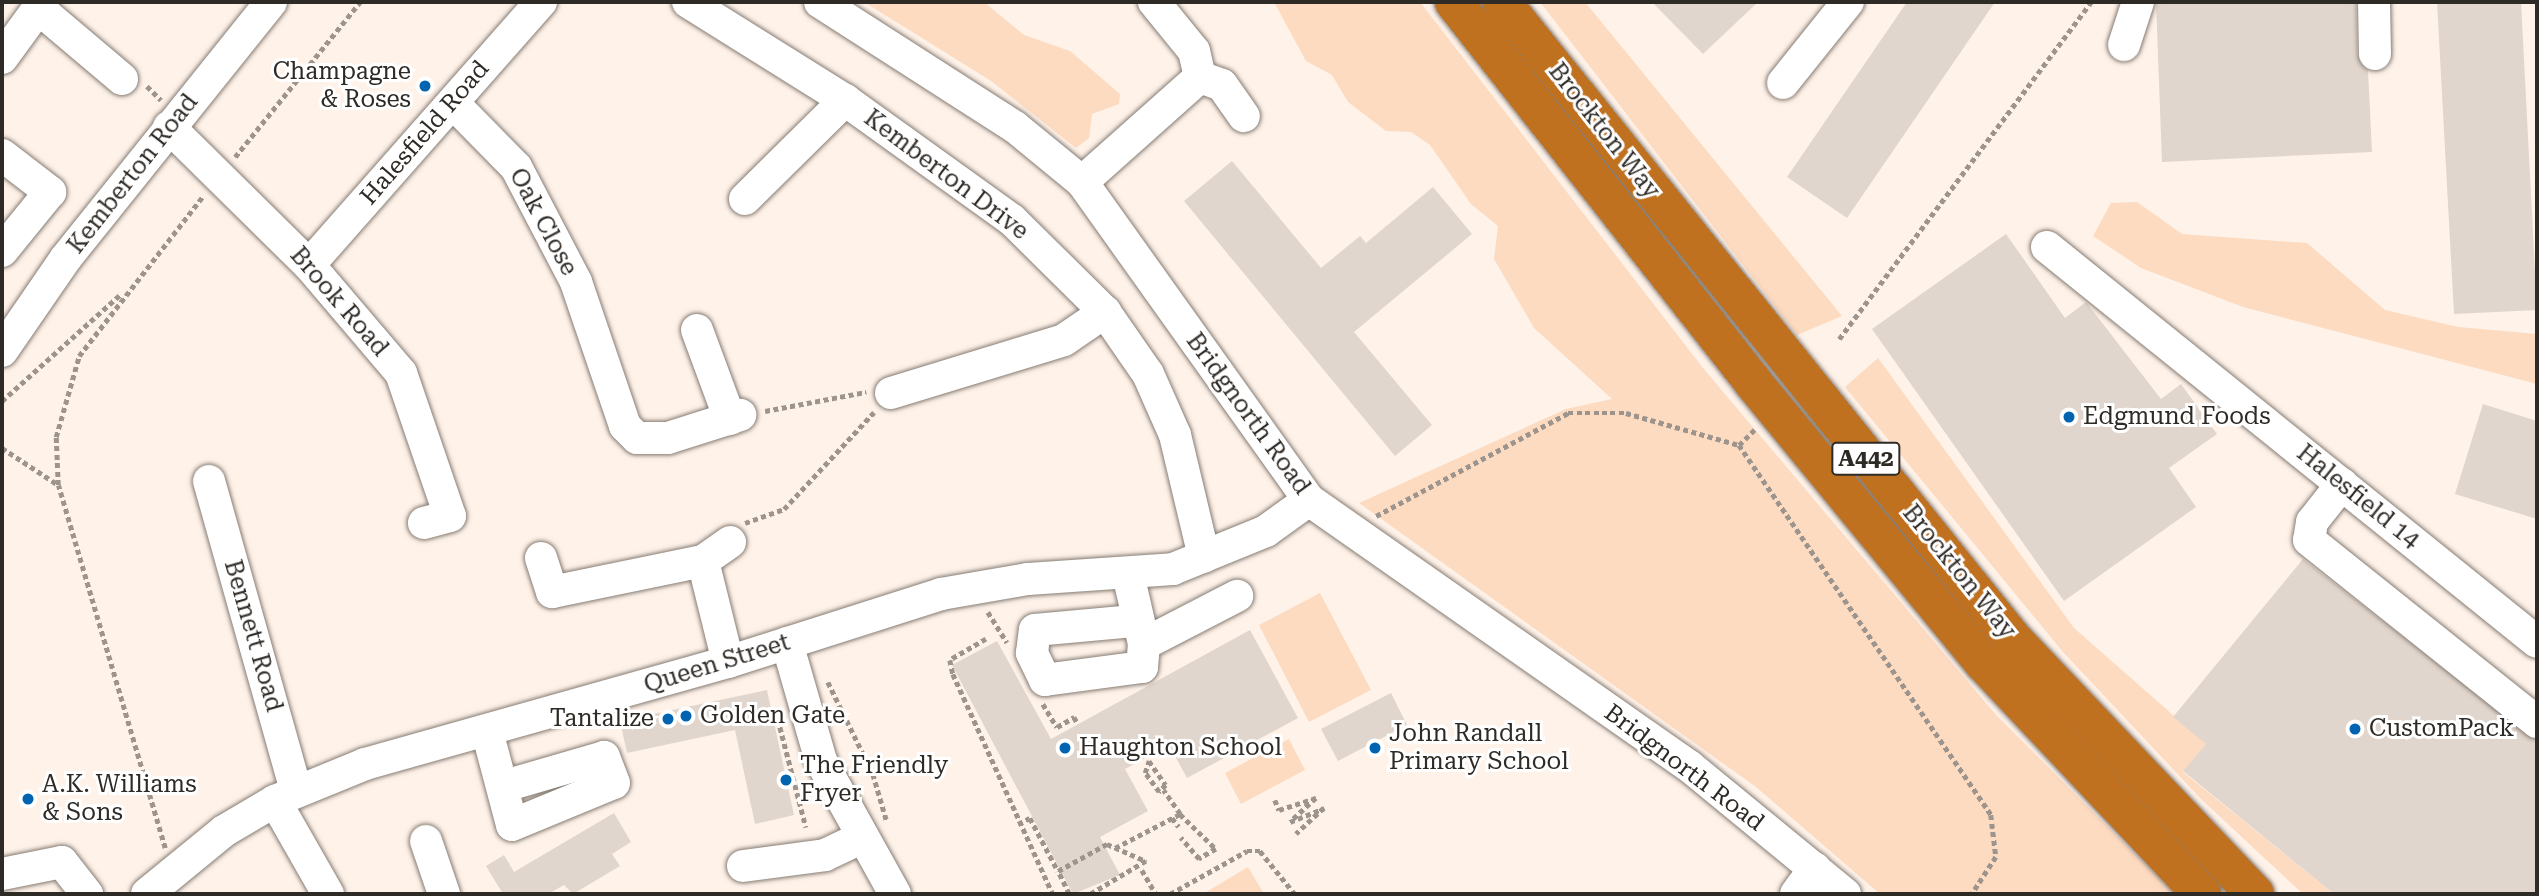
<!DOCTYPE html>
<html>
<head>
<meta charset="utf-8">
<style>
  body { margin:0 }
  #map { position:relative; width:2539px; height:896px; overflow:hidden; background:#fef2e9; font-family:"Roboto Serif",serif }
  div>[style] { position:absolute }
  .green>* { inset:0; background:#fddbc0 }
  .building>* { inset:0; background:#e1d6cd }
  .path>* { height:4.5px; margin-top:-2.25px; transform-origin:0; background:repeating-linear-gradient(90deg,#9c948d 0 5px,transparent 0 8.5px) }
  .roads { filter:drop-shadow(0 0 2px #867c73) drop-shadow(0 0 2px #867c73) }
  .minor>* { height:32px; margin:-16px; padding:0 16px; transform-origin:16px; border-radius:16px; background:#fff }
  .highway>* { height:38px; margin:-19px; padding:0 19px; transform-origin:19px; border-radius:19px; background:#c07120 }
  .dots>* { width:19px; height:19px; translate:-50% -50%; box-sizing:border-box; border:4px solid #fff; border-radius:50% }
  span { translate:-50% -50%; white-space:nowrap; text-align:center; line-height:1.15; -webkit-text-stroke:6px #fff; paint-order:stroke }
  .shield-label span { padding:2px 5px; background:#fff; border:2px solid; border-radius:5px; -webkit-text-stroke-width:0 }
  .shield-label { font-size:23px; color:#2e2a26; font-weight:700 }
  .poi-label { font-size:24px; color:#2e2a26 }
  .right { translate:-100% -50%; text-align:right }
  .left { translate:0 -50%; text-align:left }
  .street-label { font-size:24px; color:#2e2a26 }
  .frame { position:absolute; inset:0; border:4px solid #2e2a26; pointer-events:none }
</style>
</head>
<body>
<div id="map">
  <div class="green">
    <div style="clip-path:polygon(864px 2px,984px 2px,1024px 35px,1070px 51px,1120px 94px,1119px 104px,1092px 114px,1089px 138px,1076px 148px,991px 81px)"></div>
    <div style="clip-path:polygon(1274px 2px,1420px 2px,1703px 368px,1996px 715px,2175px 894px,1880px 894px,1756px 787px,1359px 503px,1566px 409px,1612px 399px,1534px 328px,1494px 259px,1498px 226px,1471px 204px,1430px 145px,1411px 132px,1386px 131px,1348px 102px,1332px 75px,1306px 61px)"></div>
    <div style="clip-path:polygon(1540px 2px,1585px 2px,1842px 316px,1797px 335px)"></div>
    <div style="clip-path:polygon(2137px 202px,2182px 234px,2307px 243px,2385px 310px,2458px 327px,2537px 334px,2537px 384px,2243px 307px,2141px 268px,2093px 236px,2111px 203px)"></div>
    <div style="clip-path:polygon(1878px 358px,2074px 628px,2206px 744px,2183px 772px,2334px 894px,2303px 894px,2202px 800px,2063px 652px,1845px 387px)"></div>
    <div style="clip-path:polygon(1320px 593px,1371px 690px,1309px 722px,1259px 625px)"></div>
    <div style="clip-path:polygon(1289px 739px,1305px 770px,1241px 804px,1225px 773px)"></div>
    <div style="clip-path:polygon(1248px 867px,1264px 894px,1203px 894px)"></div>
  </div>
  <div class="building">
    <div style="clip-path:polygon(1652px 2px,1758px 2px,1703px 54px)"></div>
    <div style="clip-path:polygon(1907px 2px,1995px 2px,1847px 218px,1787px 177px)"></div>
    <div style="clip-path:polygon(2156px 2px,2356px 2px,2357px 55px,2368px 71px,2372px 152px,2162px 162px)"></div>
    <div style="clip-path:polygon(2437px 2px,2521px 2px,2537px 310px,2454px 314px)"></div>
    <div style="clip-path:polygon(1232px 161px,1321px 268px,1360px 236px,1366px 243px,1433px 187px,1472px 234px,1354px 332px,1432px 425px,1395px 456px,1184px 201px)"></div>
    <div style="clip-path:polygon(2006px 234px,2065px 318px,2086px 302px,2161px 399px,2181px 384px,2217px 434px,2169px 468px,2196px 507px,2064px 601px,1872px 329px)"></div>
    <div style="clip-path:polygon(2483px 404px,2537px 421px,2537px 519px,2455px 494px)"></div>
    <div style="clip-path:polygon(2303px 559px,2537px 741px,2537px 894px,2334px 894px,2183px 771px,2206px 744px,2173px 717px)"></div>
    <div style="clip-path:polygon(1250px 630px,1298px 718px,1187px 778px,1169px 745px,1125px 769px,1148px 811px,1100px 837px,1120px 875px,1073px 894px,952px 665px,997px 641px,1051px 739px)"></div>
    <div style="clip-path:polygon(767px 690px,794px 815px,755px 824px,735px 730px,627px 753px,620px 721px)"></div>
    <div style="clip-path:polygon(1391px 693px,1407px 725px,1338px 761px,1321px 729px)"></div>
    <div style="clip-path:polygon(614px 813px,631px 842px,612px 854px,620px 866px,573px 894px,564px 885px,548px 894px,503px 894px,486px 866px,504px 855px,514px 872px)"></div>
  </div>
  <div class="path">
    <div style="left:147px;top:86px;width:20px;rotate:45deg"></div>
    <div style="left:235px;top:157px;width:199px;rotate:-51.1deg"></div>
    <div style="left:1839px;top:339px;width:421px;rotate:-53.2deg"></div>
    <div style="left:2px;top:401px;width:160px;rotate:-42deg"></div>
    <div style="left:765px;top:411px;width:103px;rotate:-10.7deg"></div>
    <div style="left:1739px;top:445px;width:23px;rotate:-45deg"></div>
    <div style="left:2px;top:448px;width:66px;rotate:33.2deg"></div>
    <div style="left:1376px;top:516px;width:218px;rotate:-28.2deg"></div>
    <div style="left:1568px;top:413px;width:58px"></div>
    <div style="left:1626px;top:413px;width:117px;rotate:15.8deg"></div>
    <div style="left:1739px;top:445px;width:448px;rotate:55.7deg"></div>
    <div style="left:1991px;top:815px;width:42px;rotate:83.2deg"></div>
    <div style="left:1996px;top:857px;width:44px;rotate:123deg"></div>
    <div style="left:745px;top:523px;width:41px;rotate:-19.7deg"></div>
    <div style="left:784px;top:509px;width:132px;rotate:-47.1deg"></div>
    <div style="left:988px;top:612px;width:36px;rotate:58deg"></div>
    <div style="left:986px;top:639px;width:42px;rotate:149.7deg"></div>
    <div style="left:950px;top:660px;width:14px;rotate:78deg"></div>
    <div style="left:953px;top:674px;width:242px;rotate:65.6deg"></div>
    <div style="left:828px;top:682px;width:102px;rotate:63.9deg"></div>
    <div style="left:873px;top:774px;width:50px;rotate:73.7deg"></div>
    <div style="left:1043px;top:704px;width:27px;rotate:59deg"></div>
    <div style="left:1057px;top:727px;width:20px;rotate:-30deg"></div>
    <div style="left:1074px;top:717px;width:8px;rotate:60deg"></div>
    <div style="left:778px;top:719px;width:112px;rotate:75.5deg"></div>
    <div style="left:1149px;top:761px;width:29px;rotate:55deg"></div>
    <div style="left:1166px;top:785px;width:10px;rotate:135deg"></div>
    <div style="left:1159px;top:792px;width:24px;rotate:-126deg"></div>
    <div style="left:1145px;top:773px;width:13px;rotate:-72deg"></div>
    <div style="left:1275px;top:800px;width:11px;rotate:68deg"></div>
    <div style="left:1279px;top:810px;width:39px;rotate:-18deg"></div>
    <div style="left:1316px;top:798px;width:35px;rotate:137deg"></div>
    <div style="left:1290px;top:822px;width:37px;rotate:-22deg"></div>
    <div style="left:1324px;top:808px;width:38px;rotate:137deg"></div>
    <div style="left:1180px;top:814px;width:50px;rotate:44.2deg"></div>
    <div style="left:1216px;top:849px;width:20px;rotate:150deg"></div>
    <div style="left:1199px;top:859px;width:28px;rotate:-131deg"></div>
    <div style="left:1172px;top:818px;width:11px;rotate:52deg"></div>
    <div style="left:1018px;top:824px;width:13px;rotate:-27deg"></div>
    <div style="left:1030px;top:818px;width:60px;rotate:62.2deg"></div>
    <div style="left:165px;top:848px;width:378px;rotate:-106.4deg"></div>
    <div style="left:58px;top:485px;width:48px;rotate:-92.4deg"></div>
    <div style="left:56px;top:437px;width:84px;rotate:-74.1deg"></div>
    <div style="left:79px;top:356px;width:202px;rotate:-52.2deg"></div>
    <div style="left:1115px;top:848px;width:73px;rotate:-27.6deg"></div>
    <div style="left:1180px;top:814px;width:29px;rotate:-125deg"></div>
    <div style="left:1142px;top:870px;width:28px;rotate:60deg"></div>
    <div style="left:1069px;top:894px;width:25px;rotate:-116deg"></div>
    <div style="left:1058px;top:871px;width:56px;rotate:-28.9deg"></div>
    <div style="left:1107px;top:844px;width:43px;rotate:23.6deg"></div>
    <div style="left:1146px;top:861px;width:64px;rotate:149deg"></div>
    <div style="left:1170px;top:894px;width:88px;rotate:-29.2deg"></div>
    <div style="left:1247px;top:851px;width:13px"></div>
    <div style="left:1260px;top:851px;width:55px;rotate:50.9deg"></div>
  </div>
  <div class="roads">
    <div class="minor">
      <div style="left:688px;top:2px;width:185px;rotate:32deg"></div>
      <div style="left:845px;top:100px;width:206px;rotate:35.7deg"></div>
      <div style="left:1012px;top:220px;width:131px;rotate:44.7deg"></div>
      <div style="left:1105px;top:312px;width:75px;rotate:55.3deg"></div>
      <div style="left:1148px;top:374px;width:67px;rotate:66.1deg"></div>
      <div style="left:1175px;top:435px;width:125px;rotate:76.6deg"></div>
      <div style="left:820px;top:2px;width:232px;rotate:32.7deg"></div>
      <div style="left:1015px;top:127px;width:87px;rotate:39.4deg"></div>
      <div style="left:1082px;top:182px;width:391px;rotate:54.5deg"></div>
      <div style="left:1309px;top:500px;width:464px;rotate:35deg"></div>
      <div style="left:1689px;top:766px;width:202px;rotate:39.4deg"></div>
      <div style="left:1154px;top:2px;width:63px;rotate:50.8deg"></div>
      <div style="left:1194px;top:51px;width:27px;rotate:77deg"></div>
      <div style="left:2374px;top:2px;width:52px;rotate:88.9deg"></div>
      <div style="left:38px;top:8px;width:110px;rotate:40.2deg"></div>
      <div style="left:2124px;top:45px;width:45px;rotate:-72deg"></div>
      <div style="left:2px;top:58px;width:69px;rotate:-53.8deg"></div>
      <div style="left:1200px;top:77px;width:23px;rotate:20deg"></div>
      <div style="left:1222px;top:85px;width:38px;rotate:55deg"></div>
      <div style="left:1783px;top:83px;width:104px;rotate:-51.3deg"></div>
      <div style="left:453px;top:103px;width:90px;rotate:45.5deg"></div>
      <div style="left:516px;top:167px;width:130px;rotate:62.4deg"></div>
      <div style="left:576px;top:282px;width:152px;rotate:71.2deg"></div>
      <div style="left:625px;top:426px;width:17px;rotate:45deg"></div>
      <div style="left:637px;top:438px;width:31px"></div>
      <div style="left:668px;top:438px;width:76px;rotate:-17.7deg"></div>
      <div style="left:169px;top:127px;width:197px;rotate:44.6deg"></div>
      <div style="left:309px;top:265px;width:142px;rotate:49.6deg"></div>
      <div style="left:401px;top:373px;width:151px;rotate:71.1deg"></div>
      <div style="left:450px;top:516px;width:27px;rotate:165deg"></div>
      <div style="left:2px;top:155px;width:61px;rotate:37.6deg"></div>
      <div style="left:50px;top:192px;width:76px;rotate:129.1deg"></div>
      <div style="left:1082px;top:182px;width:158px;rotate:-41.7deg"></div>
      <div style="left:745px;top:199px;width:141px;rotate:-44.7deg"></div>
      <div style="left:2047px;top:247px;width:629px;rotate:38.87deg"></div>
      <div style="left:309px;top:265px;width:351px;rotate:-48.6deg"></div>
      <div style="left:697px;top:330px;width:95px;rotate:69.7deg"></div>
      <div style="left:2px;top:351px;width:113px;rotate:-55.5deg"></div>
      <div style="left:66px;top:258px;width:328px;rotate:-51.3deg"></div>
      <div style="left:891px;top:393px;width:181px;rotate:-17deg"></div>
      <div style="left:1064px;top:340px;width:50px;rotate:-34.3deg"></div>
      <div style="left:209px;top:481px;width:322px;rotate:74.3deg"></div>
      <div style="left:2342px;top:484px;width:48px;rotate:128.3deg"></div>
      <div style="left:2312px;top:522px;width:18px;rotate:99deg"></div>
      <div style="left:2309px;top:540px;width:292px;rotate:38.6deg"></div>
      <div style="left:541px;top:558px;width:36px;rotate:72deg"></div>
      <div style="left:552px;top:592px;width:154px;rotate:-11.6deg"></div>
      <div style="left:703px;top:561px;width:33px;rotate:-35deg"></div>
      <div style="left:703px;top:561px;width:104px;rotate:76.1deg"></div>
      <div style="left:1128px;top:574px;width:72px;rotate:77.1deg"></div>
      <div style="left:1144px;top:644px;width:23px;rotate:95deg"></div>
      <div style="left:1142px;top:667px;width:98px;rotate:172.4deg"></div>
      <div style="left:1045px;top:680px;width:30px;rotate:-116deg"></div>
      <div style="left:1032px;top:653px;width:23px;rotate:-83deg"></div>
      <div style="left:1035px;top:630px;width:99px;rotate:-5.2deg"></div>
      <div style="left:787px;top:643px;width:123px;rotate:73.9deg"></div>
      <div style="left:821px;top:761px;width:152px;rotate:60.9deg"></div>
      <div style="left:1144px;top:644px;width:105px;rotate:-27.3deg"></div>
      <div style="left:487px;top:731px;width:97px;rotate:75.1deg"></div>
      <div style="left:512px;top:825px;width:110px;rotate:-22.4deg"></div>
      <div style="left:614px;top:783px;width:28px;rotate:-111deg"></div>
      <div style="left:604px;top:757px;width:104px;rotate:163.8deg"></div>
      <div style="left:275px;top:801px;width:107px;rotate:60.3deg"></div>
      <div style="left:426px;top:841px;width:56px;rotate:71.2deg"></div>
      <div style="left:743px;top:866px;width:83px;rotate:-7.6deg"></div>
      <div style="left:825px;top:855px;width:42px;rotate:-25.3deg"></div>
      <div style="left:2px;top:874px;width:61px;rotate:-11.3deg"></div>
      <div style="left:62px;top:862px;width:41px;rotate:52deg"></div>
      <div style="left:147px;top:894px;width:99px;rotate:-39.3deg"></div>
      <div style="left:224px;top:831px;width:59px;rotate:-30.5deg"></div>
      <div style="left:275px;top:801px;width:97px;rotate:-22.3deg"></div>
      <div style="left:365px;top:764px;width:377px;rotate:-15.7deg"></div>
      <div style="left:728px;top:662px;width:224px;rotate:-17.7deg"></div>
      <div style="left:941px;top:594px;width:88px;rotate:-9.8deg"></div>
      <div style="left:1028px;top:579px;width:145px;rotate:-3.9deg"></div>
      <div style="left:1173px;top:569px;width:100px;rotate:-22.2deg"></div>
      <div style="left:1266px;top:531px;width:53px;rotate:-35.8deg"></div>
      <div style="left:1796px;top:894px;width:32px;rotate:-54deg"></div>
    </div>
    <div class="highway">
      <div style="left:1454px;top:2px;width:482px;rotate:51.8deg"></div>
      <div style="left:1752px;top:381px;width:365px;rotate:50.6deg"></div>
      <div style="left:1984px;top:663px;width:318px;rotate:46.7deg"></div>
      <div style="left:1502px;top:2px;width:815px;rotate:51.27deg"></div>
      <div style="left:2012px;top:638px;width:353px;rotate:46.5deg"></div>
    </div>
  </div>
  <div class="dots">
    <div style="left:425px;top:86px;background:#0264b1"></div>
    <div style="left:2069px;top:417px;background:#0264b1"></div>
    <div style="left:686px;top:716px;background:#0264b1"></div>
    <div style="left:668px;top:719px;background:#0264b1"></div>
    <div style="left:2355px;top:729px;background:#0264b1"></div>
    <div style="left:1065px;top:748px;background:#0264b1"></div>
    <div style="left:1375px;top:748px;background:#0264b1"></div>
    <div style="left:786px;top:780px;background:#0264b1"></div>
    <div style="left:28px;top:799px;background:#0264b1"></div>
  </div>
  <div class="shield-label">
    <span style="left:1866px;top:459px">A442</span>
  </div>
  <div class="poi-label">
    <span class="right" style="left:411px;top:86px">Champagne<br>&amp; Roses</span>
    <span class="left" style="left:2083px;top:417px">Edgmund Foods</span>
    <span class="left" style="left:700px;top:716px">Golden Gate</span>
    <span class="right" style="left:654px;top:719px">Tantalize</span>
    <span class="left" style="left:2369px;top:729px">CustomPack</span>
    <span class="left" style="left:1389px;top:748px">John Randall<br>Primary School</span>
    <span class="left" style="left:1079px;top:748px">Haughton School</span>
    <span class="left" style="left:800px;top:780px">The Friendly<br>Fryer</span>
    <span class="left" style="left:42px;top:799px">A.K. Williams<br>&amp; Sons</span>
  </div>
  <div class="street-label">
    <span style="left:1604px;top:131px;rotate:52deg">Brockton Way</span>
    <span style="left:425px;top:133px;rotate:-49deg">Halesfield Road</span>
    <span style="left:133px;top:174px;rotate:-52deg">Kemberton Road</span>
    <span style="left:946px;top:175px;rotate:37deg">Kemberton Drive</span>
    <span style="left:543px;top:222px;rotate:62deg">Oak Close</span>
    <span style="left:339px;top:302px;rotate:49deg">Brook Road</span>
    <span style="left:1248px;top:414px;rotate:54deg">Bridgnorth Road</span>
    <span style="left:2358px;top:497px;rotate:39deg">Halesfield 14</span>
    <span style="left:1959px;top:572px;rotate:51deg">Brockton Way</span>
    <span style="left:253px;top:636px;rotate:74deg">Bennett Road</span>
    <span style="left:717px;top:664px;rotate:-17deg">Queen Street</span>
    <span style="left:1684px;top:768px;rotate:37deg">Bridgnorth Road</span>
  </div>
  <div class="frame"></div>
</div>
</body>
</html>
